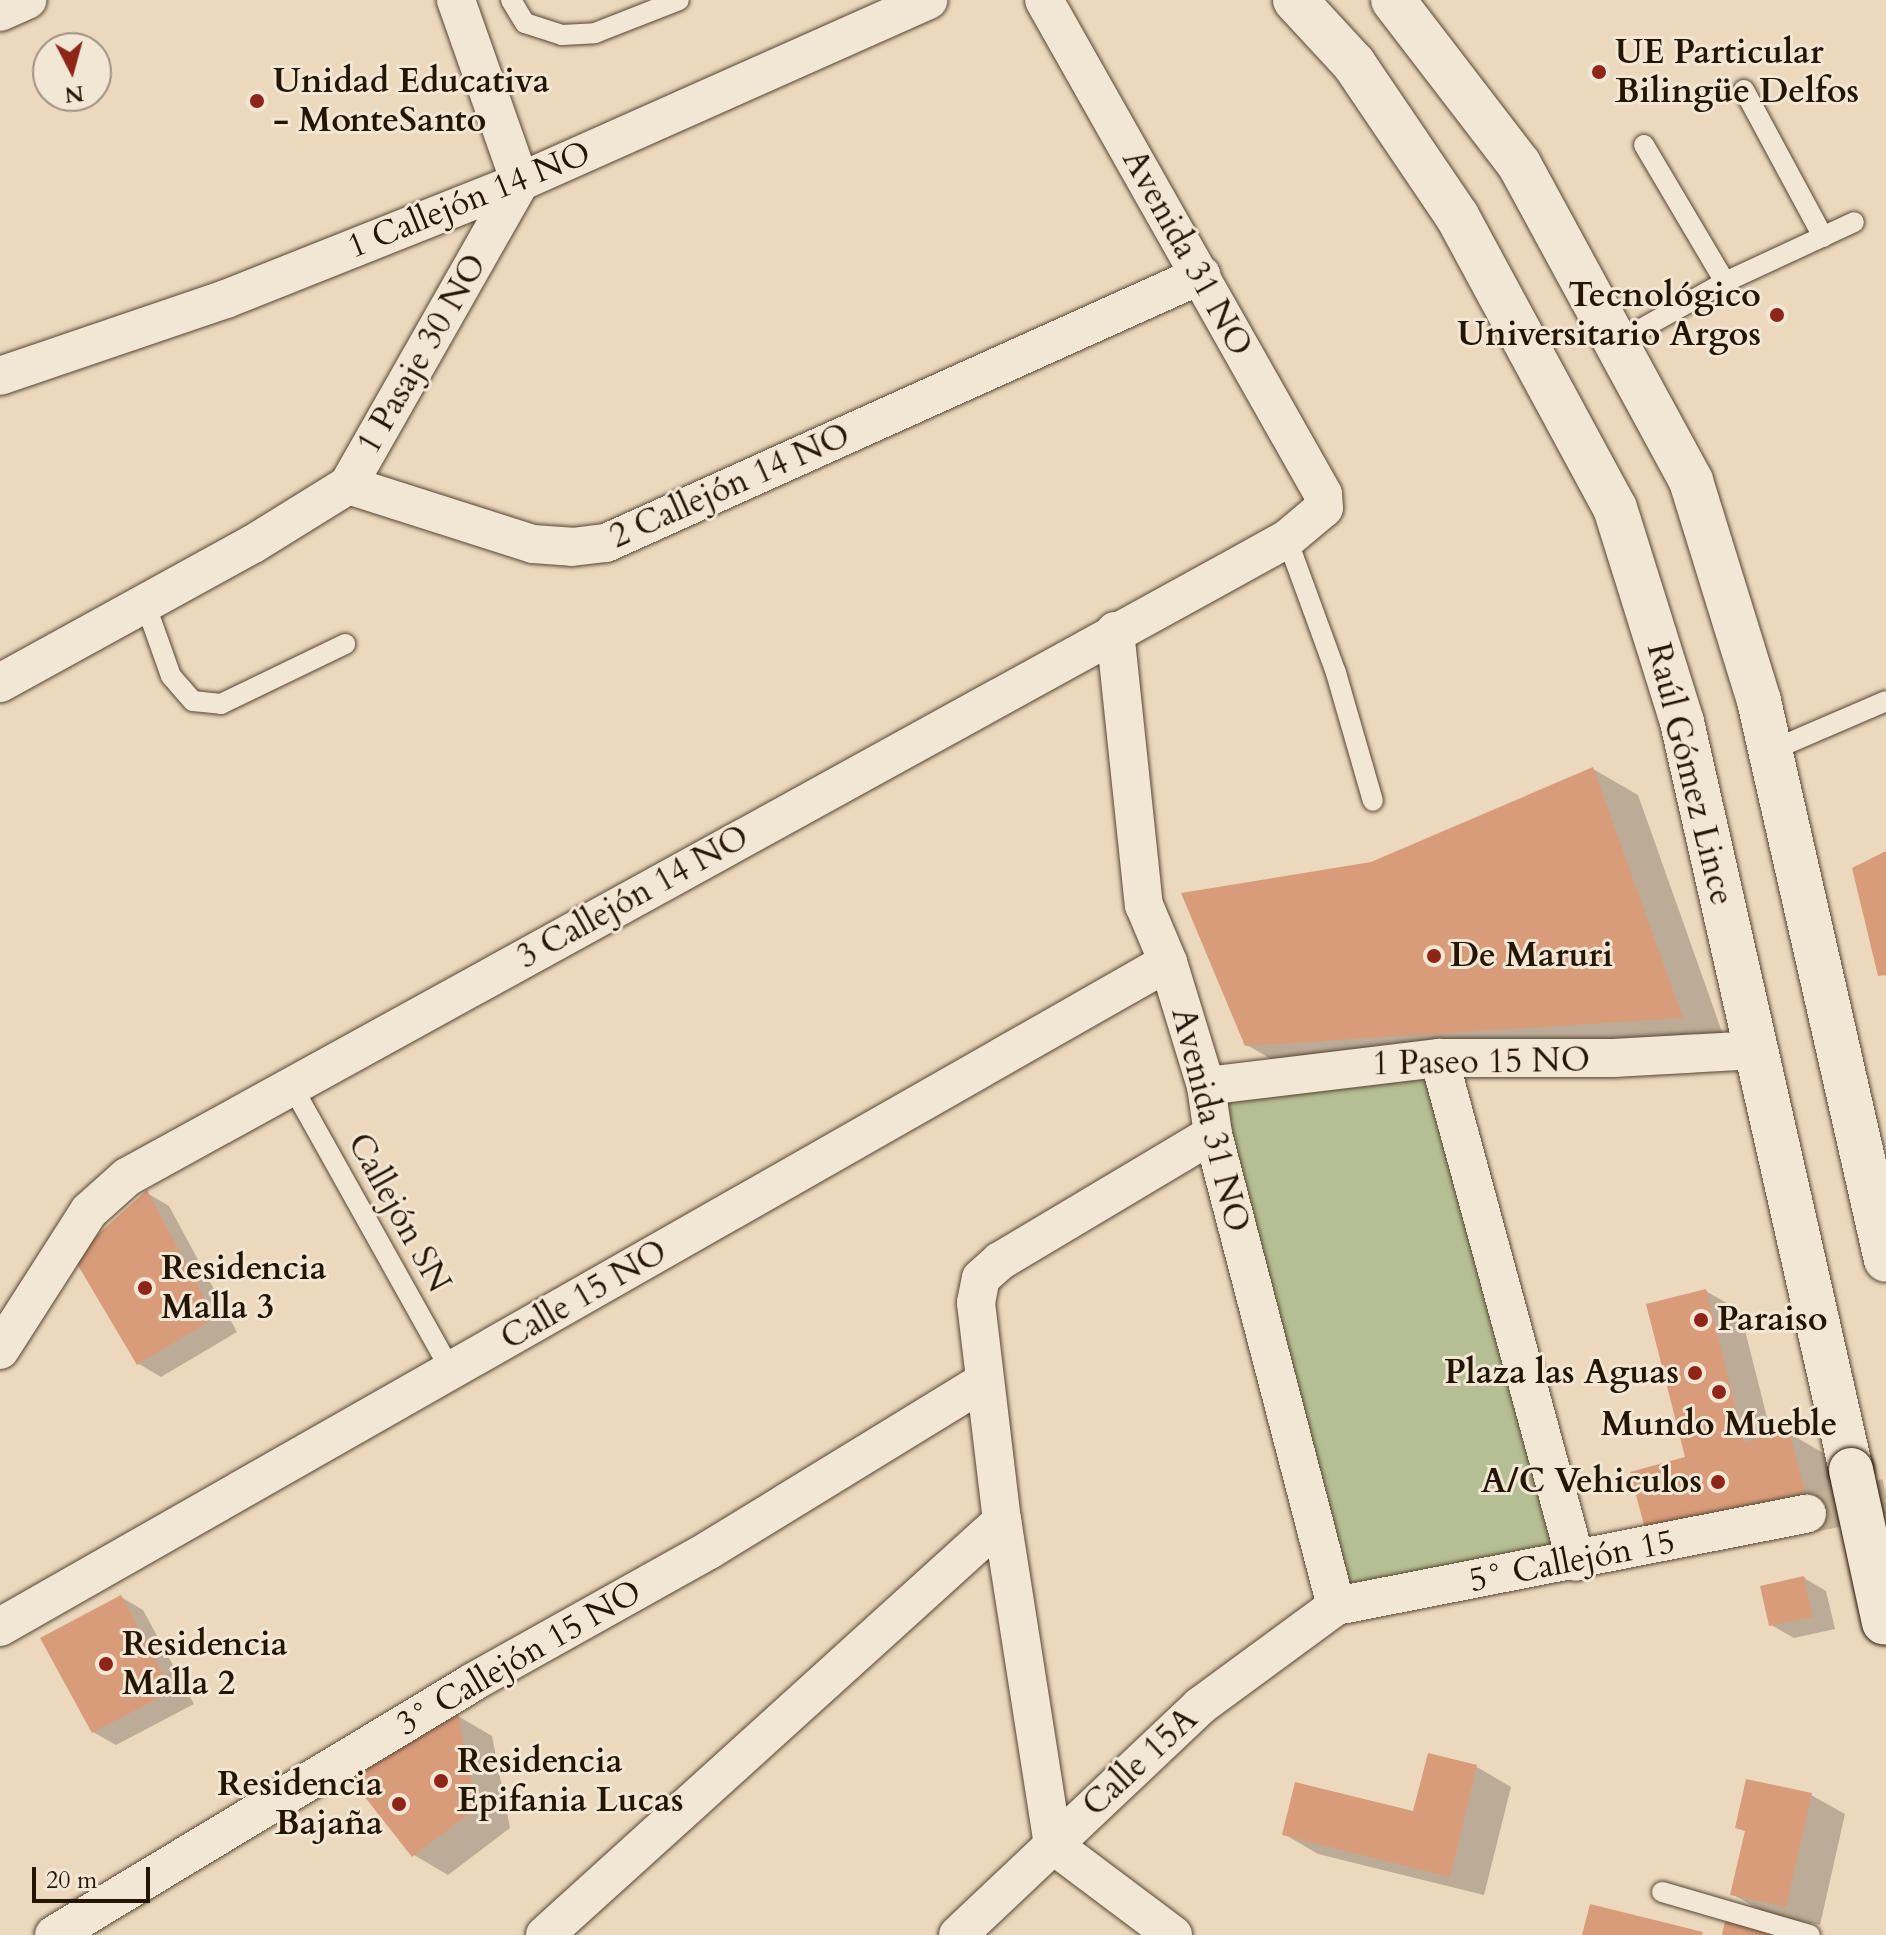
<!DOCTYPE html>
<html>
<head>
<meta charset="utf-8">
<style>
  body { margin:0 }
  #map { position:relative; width:1886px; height:1935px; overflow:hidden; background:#ebd8bd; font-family:Cardo,serif }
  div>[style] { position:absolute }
  .green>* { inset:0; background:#b5bf93 }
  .shadow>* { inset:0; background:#0003 }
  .building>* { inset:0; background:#d99c7b }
  .street-tunnel>* { height:38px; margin-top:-19px; transform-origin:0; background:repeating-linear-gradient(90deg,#c3b198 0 38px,transparent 0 57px) }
  .roads { filter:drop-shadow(0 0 2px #564632) drop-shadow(0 0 2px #564632) }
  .lane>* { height:20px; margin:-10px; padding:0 10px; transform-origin:10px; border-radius:10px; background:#f2e6d4 }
  .street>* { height:38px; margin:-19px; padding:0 19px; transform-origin:19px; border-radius:19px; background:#f2e6d4 }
  .secondary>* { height:44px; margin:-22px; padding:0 22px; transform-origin:22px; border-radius:22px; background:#f2e6d4 }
  .bridges { filter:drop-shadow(0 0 2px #251503) drop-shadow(0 0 2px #251503) }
  .secondary-bridge>* { height:44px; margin:-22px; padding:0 22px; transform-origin:22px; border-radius:22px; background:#f2e6d4 }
  .dots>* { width:22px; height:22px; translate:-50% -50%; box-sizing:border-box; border:4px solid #f2e6d4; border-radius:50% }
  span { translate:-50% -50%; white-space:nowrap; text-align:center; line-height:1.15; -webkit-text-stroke:6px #f2e6d4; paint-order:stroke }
  .poi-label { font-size:34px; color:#251503; font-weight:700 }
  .left { translate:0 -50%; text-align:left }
  .right { translate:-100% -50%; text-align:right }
  .street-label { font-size:34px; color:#251503 }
  .north { position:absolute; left:32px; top:32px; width:80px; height:80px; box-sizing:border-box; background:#f2e6d4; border:2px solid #a09280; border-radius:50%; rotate:174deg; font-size:22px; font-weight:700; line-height:32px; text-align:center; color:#251503 }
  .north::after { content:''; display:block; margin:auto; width:28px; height:36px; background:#8f2418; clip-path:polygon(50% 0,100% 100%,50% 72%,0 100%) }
  .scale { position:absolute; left:32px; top:1867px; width:118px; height:36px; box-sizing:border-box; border:4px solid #251503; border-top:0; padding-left:10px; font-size:24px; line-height:28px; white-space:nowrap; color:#251503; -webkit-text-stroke:6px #f2e6d4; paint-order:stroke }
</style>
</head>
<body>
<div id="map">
  <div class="green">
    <div style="clip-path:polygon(1439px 1058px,1576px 1562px,1336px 1606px,1206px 1086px)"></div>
  </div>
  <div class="shadow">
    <div style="clip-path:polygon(1593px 769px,1638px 795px,1726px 1043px,1292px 1071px,1247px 1045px,1371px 864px)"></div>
    <div style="clip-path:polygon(147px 1193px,169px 1206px,237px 1332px,161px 1377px,139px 1364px)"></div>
    <div style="clip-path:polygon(1706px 1291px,1740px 1311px,1772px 1437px,1789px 1433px,1823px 1453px,1839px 1511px,1682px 1552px)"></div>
    <div style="clip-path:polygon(1804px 1578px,1826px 1591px,1835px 1629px,1794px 1638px,1771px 1625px)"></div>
    <div style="clip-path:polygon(121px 1597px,143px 1610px,194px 1704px,116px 1745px,93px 1732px)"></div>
    <div style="clip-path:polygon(458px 1716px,492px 1736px,510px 1828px,448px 1875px,414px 1855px)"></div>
    <div style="clip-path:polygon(1430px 1756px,1477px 1767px,1511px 1787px,1484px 1895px,1318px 1854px,1284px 1834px,1415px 1814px)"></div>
    <div style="clip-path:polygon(1811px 1795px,1845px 1814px,1820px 1925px,1767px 1914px,1732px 1894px,1746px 1832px,1737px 1827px)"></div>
  </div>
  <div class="building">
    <div style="clip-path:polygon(1593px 767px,1683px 1018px,1245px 1046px,1181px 893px,1371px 862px)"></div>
    <div style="clip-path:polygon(1886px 851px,1886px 975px,1878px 976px,1852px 868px)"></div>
    <div style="clip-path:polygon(147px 1190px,215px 1318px,137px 1365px,73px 1257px)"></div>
    <div style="clip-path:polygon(1706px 1289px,1744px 1442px,1789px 1431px,1805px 1492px,1646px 1533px,1630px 1472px,1685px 1457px,1646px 1304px)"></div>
    <div style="clip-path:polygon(1804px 1576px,1813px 1617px,1769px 1626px,1760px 1586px)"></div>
    <div style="clip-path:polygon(121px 1595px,172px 1691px,92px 1733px,40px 1638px)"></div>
    <div style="clip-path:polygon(458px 1714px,477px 1808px,412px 1857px,350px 1778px)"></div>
    <div style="clip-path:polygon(1428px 1753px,1477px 1765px,1450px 1877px,1282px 1835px,1295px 1782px,1413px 1811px)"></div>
    <div style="clip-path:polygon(1746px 1779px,1812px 1793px,1786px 1907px,1730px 1895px,1745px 1831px,1735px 1828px)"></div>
    <div style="clip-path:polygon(1590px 1904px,1703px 1932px,1702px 1935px,1582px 1935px)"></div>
    <div style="clip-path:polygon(1726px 1917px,1782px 1935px,1722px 1935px)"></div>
  </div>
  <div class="street-tunnel">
    <div style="left:1807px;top:1514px;width:81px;rotate:-11.4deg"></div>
  </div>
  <div class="roads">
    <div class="lane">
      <div style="left:511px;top:0;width:27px;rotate:59deg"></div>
      <div style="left:525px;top:23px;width:39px;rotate:18deg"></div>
      <div style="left:562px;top:35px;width:33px;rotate:-3deg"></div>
      <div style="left:595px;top:33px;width:90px;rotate:-21.4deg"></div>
      <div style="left:1744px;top:90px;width:167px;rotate:61.7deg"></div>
      <div style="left:1644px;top:145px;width:159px;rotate:59.4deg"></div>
      <div style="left:1616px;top:343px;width:125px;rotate:-29.2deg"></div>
      <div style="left:1725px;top:282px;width:142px;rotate:-24.9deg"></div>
      <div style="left:1287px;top:539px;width:143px;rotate:69.9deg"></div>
      <div style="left:1336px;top:673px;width:133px;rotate:73.9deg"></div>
      <div style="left:145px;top:603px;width:77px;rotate:70.4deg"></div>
      <div style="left:171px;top:676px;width:33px;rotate:49deg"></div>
      <div style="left:193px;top:701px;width:28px;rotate:6deg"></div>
      <div style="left:221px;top:704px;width:138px;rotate:-25.8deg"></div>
      <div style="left:1770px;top:751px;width:126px;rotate:-23.3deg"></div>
      <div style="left:292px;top:1086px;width:326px;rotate:60.8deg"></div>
      <div style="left:1662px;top:1892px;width:154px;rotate:16.2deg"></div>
    </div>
    <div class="street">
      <div style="left:0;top:12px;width:30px;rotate:-24deg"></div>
      <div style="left:0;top:376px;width:239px;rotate:-18.8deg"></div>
      <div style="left:226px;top:299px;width:316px;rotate:-21.7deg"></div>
      <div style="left:520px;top:182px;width:447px;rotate:-24deg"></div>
      <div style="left:348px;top:485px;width:194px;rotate:17.7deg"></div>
      <div style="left:533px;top:544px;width:39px;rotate:4deg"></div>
      <div style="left:572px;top:547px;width:34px;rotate:-7deg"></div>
      <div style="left:606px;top:543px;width:653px;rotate:-24.25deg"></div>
      <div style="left:1115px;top:631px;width:276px;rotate:84deg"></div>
      <div style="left:1144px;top:905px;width:62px;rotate:67.2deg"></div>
      <div style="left:1168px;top:962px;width:130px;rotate:73deg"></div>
      <div style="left:1206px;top:1086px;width:49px;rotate:81.7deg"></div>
      <div style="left:1213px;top:1134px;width:488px;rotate:75.4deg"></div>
      <div style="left:0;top:683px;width:289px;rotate:-28.8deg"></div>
      <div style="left:253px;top:544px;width:112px;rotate:-31.8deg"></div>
      <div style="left:348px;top:485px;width:348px;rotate:-60.4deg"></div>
      <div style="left:520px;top:182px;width:193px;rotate:-109.4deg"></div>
      <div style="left:1439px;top:1058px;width:522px;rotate:74.79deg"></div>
      <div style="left:1206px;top:1086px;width:235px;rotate:-6.9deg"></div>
      <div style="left:1439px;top:1058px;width:174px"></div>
      <div style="left:1613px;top:1058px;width:144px;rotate:-3.2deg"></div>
      <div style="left:0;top:1350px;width:165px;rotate:-57.4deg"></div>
      <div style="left:89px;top:1211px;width:51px;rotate:-41.8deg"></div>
      <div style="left:127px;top:1177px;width:1324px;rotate:-28.81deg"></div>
      <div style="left:1287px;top:539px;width:48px;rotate:-40deg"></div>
      <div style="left:1324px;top:508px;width:14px;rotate:-94deg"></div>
      <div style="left:1323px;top:494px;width:567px;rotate:-119.46deg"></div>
      <div style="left:0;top:1627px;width:1344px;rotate:-29.65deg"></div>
      <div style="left:54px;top:1935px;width:489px;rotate:-31.1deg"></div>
      <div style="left:473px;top:1682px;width:270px;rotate:-29.2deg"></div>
      <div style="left:709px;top:1550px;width:321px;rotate:-31.5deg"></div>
      <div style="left:545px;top:1935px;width:617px;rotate:-42.17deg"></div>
      <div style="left:958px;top:1935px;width:333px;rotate:-43.4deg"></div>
      <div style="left:1200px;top:1706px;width:169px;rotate:-36.3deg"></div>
      <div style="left:1336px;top:1606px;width:480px;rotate:-11.1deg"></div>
      <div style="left:1173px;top:1935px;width:150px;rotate:-143.1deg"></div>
      <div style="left:1053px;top:1845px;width:328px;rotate:-98.9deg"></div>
      <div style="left:1002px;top:1521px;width:220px;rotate:-96.8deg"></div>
      <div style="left:976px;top:1303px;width:25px;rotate:-79deg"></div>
      <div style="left:981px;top:1278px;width:25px;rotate:-42deg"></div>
      <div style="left:1000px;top:1261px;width:248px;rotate:-30.8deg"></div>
    </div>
    <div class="secondary">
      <div style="left:1295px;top:0;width:87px;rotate:47.3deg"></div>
      <div style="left:1354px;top:64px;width:184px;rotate:55.9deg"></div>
      <div style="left:1457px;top:216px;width:332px;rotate:61.6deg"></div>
      <div style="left:1615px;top:508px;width:224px;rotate:72.6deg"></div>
      <div style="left:1682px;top:722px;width:767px;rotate:77.27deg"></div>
      <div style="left:1393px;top:0;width:207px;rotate:52.5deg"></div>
      <div style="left:1519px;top:164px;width:361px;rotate:61.5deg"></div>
      <div style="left:1691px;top:481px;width:230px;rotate:72.8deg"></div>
      <div style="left:1759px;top:701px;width:573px;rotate:77.2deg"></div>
    </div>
  </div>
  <div class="bridges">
    <div class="secondary-bridge">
      <div style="left:1851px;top:1470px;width:156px;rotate:77.8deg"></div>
    </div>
  </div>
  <div class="dots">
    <div style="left:1599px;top:72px;background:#8f2418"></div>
    <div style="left:257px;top:101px;background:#8f2418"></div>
    <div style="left:1777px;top:315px;background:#8f2418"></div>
    <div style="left:1434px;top:956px;background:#8f2418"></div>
    <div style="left:145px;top:1288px;background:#8f2418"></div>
    <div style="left:1701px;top:1320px;background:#8f2418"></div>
    <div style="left:1695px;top:1373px;background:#8f2418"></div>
    <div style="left:1719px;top:1392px;background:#8f2418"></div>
    <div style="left:1718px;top:1482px;background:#8f2418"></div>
    <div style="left:106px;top:1664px;background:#8f2418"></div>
    <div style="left:441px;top:1781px;background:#8f2418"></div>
    <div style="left:399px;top:1804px;background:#8f2418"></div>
  </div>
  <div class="poi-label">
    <span class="left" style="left:1615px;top:72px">UE Particular<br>Bilingüe Delfos</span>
    <span class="left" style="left:273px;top:101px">Unidad Educativa<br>- MonteSanto</span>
    <span class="right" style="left:1761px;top:315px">Tecnológico<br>Universitario Argos</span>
    <span class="left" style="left:1450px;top:956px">De Maruri</span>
    <span class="left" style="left:161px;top:1288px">Residencia<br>Malla 3</span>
    <span class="left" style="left:1717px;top:1320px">Paraiso</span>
    <span class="right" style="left:1679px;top:1373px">Plaza las Aguas</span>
    <span style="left:1719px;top:1425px">Mundo Mueble</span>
    <span class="right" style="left:1702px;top:1482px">A/C Vehiculos</span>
    <span class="left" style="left:122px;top:1664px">Residencia<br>Malla 2</span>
    <span class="left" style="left:457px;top:1781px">Residencia<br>Epifania Lucas</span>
    <span class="right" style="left:383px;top:1804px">Residencia<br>Bajaña</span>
  </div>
  <div class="street-label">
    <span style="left:469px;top:200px;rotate:-22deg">1 Callejón 14 NO</span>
    <span style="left:1187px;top:253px;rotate:61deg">Avenida 31 NO</span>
    <span style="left:422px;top:354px;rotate:-60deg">1 Pasaje 30 NO</span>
    <span style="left:730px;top:486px;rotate:-24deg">2 Callejón 14 NO</span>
    <span style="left:1690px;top:774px;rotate:76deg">Raúl Gómez Lince</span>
    <span style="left:633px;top:897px;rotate:-29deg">3 Callejón 14 NO</span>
    <span style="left:1481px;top:1062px;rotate:-1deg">1 Paseo 15 NO</span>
    <span style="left:1210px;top:1120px;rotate:76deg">Avenida 31 NO</span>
    <span style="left:399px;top:1213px;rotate:61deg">Callejón SN</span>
    <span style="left:584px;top:1295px;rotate:-30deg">Calle 15 NO</span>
    <span style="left:1572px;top:1561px;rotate:-11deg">5° Callejón 15</span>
    <span style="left:519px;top:1658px;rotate:-30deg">3° Callejón 15 NO</span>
    <span style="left:1140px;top:1762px;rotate:-43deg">Calle 15A</span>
  </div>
  <div class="north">N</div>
  <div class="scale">20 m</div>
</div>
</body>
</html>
